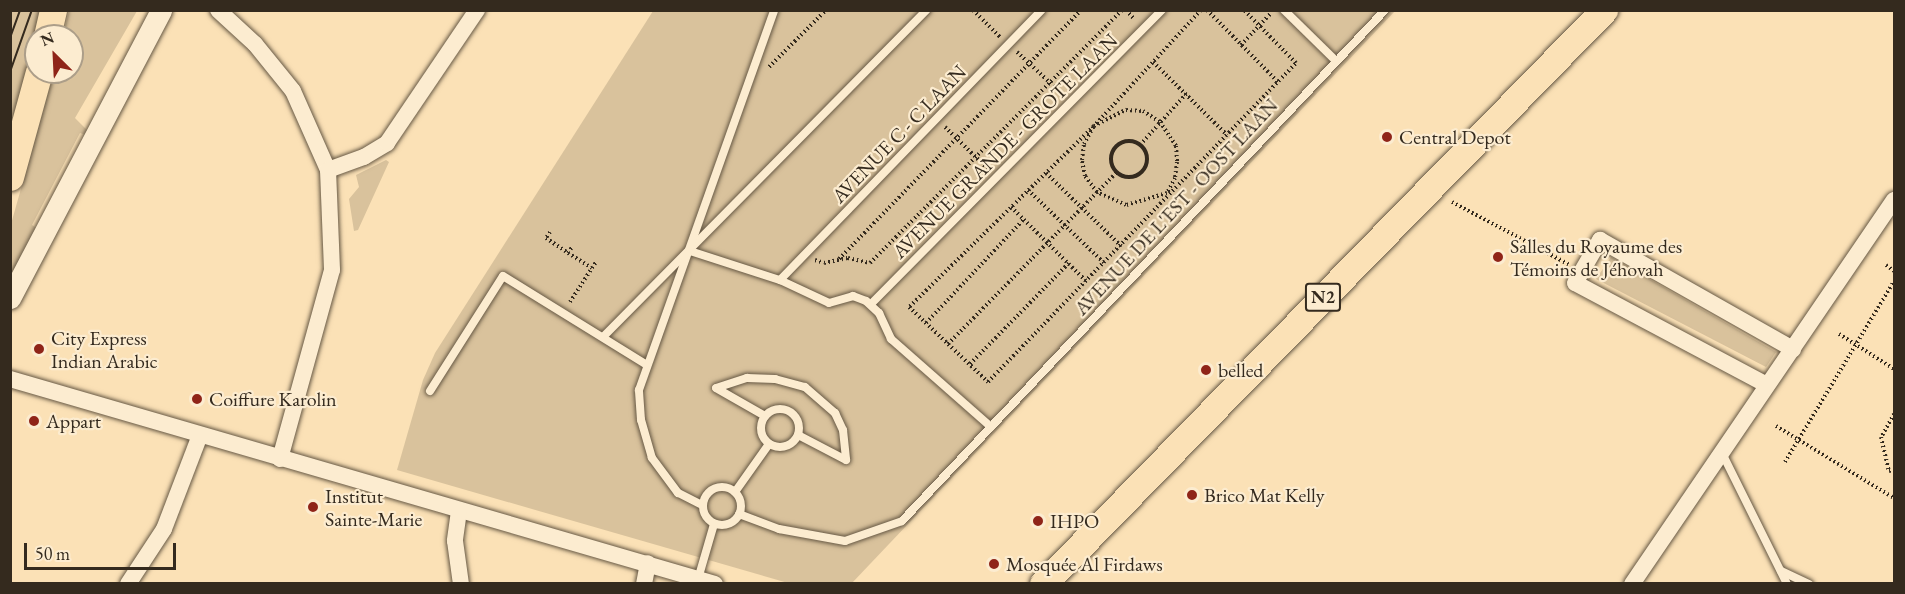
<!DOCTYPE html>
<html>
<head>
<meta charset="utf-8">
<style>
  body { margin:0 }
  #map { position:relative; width:1905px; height:594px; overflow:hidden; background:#fbe1b6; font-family:"EB Garamond",serif }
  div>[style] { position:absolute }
  .green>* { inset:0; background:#d9c29c }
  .path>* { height:4px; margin-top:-2px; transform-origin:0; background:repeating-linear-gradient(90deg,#342a1e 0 1.5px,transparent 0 4.5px) }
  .path>.ring { margin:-2px; padding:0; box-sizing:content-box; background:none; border:4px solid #342a1e; border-radius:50% }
  .roads { filter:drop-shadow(0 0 2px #665844) drop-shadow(0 0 2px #665844) }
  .service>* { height:8px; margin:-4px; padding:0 4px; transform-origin:4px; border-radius:4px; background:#fcecd0 }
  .service>.ring { margin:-4px; padding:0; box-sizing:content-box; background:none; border:8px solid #fcecd0; border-radius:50% }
  .minor>* { height:16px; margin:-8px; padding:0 8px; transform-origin:8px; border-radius:8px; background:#fcecd0 }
  .tertiary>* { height:21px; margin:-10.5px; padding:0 10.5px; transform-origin:10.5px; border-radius:10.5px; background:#fcecd0 }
  .primary>* { height:27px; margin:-13.5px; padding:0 13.5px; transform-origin:13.5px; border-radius:13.5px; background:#fbe1b6 }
  .tram>* { height:1.5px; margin:-0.75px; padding:0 0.75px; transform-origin:0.75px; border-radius:0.75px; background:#342a1e }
  .dots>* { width:16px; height:16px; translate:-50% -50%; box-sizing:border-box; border:3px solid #fcecd0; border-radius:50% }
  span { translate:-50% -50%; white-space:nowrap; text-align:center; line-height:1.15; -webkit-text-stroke:4.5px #fcecd0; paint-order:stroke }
  .shield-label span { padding:2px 4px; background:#fcecd0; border:2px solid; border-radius:4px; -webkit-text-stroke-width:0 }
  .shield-label { font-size:18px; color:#342a1e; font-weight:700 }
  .street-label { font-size:20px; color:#342a1e }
  .poi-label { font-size:20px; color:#342a1e }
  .left { translate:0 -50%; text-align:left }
  .frame { position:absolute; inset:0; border:12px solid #342a1e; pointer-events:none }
  .north { position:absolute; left:24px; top:24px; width:60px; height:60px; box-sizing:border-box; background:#fcecd0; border:2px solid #ac9e89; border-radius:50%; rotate:336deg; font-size:16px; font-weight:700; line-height:24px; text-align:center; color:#342a1e }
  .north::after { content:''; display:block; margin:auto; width:21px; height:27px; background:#8f2418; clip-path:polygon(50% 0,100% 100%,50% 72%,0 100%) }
  .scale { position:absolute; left:24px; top:543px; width:152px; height:27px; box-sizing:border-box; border:3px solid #342a1e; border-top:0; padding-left:8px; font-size:18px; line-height:21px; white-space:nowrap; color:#342a1e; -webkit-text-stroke:4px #fcecd0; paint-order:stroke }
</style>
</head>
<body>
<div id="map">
  <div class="green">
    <div style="clip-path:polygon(11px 11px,41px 11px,11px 130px)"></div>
    <div style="clip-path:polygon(69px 11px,137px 11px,75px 118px,88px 131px,86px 135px,80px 133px,32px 225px,38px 229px,11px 284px,11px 224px,54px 72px,72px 72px,72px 36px,63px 36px)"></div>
    <div style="clip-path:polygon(653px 11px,1395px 11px,852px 583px,788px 583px,397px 470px,423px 380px,435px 353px)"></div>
    <div style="clip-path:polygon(386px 160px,389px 162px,358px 230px,354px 231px,349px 199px,359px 187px,356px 175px)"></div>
    <div style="clip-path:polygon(1611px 257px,1776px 352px,1766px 367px,1596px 279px)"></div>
  </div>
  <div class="path">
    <div style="left:973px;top:10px;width:38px;rotate:45deg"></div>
    <div style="left:1126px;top:10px;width:13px;rotate:48deg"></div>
    <div style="left:1201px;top:10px;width:158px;rotate:132.7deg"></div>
    <div style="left:1094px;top:126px;width:259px;rotate:135.6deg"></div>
    <div style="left:909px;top:307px;width:109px;rotate:43.5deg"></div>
    <div style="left:988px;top:382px;width:443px;rotate:-46deg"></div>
    <div style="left:1296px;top:63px;width:74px;rotate:-134.5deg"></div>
    <div style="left:1207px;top:10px;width:101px;rotate:45.4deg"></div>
    <div style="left:1241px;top:45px;width:44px;rotate:-46.8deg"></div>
    <div style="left:1017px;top:52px;width:62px;rotate:43deg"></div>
    <div style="left:1153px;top:62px;width:104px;rotate:44.6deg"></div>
    <div style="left:769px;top:67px;width:81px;rotate:-45deg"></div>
    <div style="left:1126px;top:110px;width:17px;rotate:3deg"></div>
    <div style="left:1143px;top:111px;width:20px;rotate:33deg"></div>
    <div style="left:1160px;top:122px;width:29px;rotate:56deg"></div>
    <div style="left:1176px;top:146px;width:16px;rotate:86deg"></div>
    <div style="left:1177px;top:162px;width:16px;rotate:97deg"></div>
    <div style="left:1175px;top:178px;width:17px;rotate:118deg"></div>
    <div style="left:1167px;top:193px;width:43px;rotate:163.7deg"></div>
    <div style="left:1126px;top:205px;width:32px;rotate:-156deg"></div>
    <div style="left:1097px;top:192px;width:20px;rotate:-127deg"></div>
    <div style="left:1085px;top:176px;width:16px;rotate:-101deg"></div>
    <div style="left:1082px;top:160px;width:16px;rotate:-83deg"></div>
    <div style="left:1084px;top:144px;width:21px;rotate:-61deg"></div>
    <div style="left:1094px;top:126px;width:36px;rotate:-27deg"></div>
    <div style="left:945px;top:127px;width:59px;rotate:44.3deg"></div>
    <div class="ring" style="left:1111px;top:141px;width:32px;height:32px"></div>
    <div style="left:1140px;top:145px;width:69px;rotate:-48deg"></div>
    <div style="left:1046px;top:173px;width:105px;rotate:44.2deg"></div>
    <div style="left:1028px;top:190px;width:105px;rotate:43.8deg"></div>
    <div style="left:1452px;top:202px;width:132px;rotate:28.1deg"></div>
    <div style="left:1011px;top:207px;width:105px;rotate:44.6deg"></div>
    <div style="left:550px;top:232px;width:7px;rotate:124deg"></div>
    <div style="left:546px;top:238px;width:27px;rotate:34deg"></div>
    <div style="left:568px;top:253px;width:28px;rotate:32deg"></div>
    <div style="left:592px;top:268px;width:7px;rotate:-56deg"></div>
    <div style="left:568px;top:253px;width:7px;rotate:-56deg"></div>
    <div style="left:839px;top:259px;width:347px;rotate:-45.8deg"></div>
    <div style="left:815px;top:260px;width:9px;rotate:18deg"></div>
    <div style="left:824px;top:263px;width:25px;rotate:-12deg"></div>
    <div style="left:848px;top:258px;width:23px;rotate:13deg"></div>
    <div style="left:870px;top:263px;width:357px;rotate:-45.1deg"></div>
    <div style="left:1886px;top:265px;width:10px;rotate:37deg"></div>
    <div style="left:570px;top:302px;width:40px;rotate:-57.1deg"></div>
    <div style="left:926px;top:323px;width:143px;rotate:-46.7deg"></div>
    <div style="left:1839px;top:334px;width:65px;rotate:32.5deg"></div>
    <div style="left:948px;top:344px;width:241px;rotate:-45.5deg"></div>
    <div style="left:970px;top:364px;width:141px;rotate:-45.6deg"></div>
    <div style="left:1894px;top:414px;width:26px;rotate:119deg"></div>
    <div style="left:1881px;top:437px;width:35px;rotate:77deg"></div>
    <div style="left:1889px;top:471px;width:5px;rotate:-11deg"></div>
    <div style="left:1776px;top:426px;width:138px;rotate:31.4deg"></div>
    <div style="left:1785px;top:462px;width:211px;rotate:-58.9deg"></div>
  </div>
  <div class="roads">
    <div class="service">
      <div style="left:1284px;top:10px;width:73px;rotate:44.4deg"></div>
      <div style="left:690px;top:251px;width:95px;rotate:17.9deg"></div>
      <div style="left:780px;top:280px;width:54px;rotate:25.1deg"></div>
      <div style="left:829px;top:303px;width:25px;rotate:-16deg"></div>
      <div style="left:853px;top:296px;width:14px;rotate:21deg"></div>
      <div style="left:866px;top:301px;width:18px;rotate:43deg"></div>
      <div style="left:879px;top:313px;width:29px;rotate:65deg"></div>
      <div style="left:891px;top:339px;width:133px;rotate:41.3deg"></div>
      <div style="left:780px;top:280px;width:376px;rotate:-45.9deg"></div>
      <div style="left:871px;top:304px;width:414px;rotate:-45.3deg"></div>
      <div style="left:603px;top:337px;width:460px;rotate:-45.3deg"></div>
      <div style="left:430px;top:391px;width:136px;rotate:-57.6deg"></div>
      <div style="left:503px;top:276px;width:169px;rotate:31.7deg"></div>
      <div class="ring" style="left:761px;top:409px;width:30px;height:30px"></div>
      <div style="left:765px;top:416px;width:56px;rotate:-150.3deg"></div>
      <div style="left:716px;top:388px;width:33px;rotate:-18deg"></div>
      <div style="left:747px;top:378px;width:28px;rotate:2deg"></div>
      <div style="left:775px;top:379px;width:31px;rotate:15deg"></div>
      <div style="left:805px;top:387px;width:40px;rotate:41deg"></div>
      <div style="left:835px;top:413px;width:19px;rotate:65deg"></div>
      <div style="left:843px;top:430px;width:30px;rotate:84deg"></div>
      <div style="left:846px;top:460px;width:54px;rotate:-152.5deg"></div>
      <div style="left:1722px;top:453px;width:146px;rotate:63.6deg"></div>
      <div class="ring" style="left:703px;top:487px;width:30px;height:30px"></div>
      <div style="left:735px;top:492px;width:59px;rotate:-54.7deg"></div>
      <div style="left:702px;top:505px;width:27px;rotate:-153deg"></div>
      <div style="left:678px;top:493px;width:44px;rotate:-126.6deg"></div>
      <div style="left:652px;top:458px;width:40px;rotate:-106deg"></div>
      <div style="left:641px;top:420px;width:30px;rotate:-94deg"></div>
      <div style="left:639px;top:390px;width:403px;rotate:-70.4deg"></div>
      <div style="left:739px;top:514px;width:43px;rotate:20.6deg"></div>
      <div style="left:779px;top:529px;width:67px;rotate:10.3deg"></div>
      <div style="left:845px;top:541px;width:60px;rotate:-19.3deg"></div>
      <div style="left:902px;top:521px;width:703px;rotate:-46.61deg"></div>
      <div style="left:1781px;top:571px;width:31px;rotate:25deg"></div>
      <div style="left:698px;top:579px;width:57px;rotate:-73.8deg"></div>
    </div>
    <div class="minor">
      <div style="left:218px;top:10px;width:50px;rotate:42.6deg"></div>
      <div style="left:255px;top:44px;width:60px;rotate:51deg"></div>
      <div style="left:293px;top:91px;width:86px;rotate:66.1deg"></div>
      <div style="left:328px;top:170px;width:100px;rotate:87.7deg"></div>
      <div style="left:332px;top:270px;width:196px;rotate:105.4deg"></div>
      <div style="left:328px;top:170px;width:38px;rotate:-20deg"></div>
      <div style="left:364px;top:157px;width:27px;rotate:-31deg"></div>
      <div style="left:387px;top:143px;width:161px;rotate:-55.9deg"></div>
      <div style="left:10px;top:379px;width:734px;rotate:16.21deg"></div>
      <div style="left:1767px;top:385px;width:217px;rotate:-152deg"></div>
      <div style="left:1575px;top:283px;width:50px;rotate:-59.8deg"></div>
      <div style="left:1600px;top:240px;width:222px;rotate:29.5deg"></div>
      <div style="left:459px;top:511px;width:30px;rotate:98deg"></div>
      <div style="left:455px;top:541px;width:43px;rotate:82.1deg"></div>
      <div style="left:128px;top:584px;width:66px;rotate:-56.8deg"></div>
      <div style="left:164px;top:529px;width:101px;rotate:-69deg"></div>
      <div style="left:644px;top:584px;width:21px;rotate:-79deg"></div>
      <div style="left:1632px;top:584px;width:465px;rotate:-55.7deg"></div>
    </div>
    <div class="tertiary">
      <div style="left:10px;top:298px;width:325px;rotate:-62.3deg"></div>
    </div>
    <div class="primary">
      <div style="left:47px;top:36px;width:27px;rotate:-77deg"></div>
      <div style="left:10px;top:177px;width:109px;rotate:-74.6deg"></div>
      <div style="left:1043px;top:584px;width:803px;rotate:-45.66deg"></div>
    </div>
  </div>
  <div class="tram">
    <div style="left:10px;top:38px;width:30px;rotate:-70deg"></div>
    <div style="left:10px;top:72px;width:66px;rotate:-70.5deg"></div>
  </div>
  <div class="dots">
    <div style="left:1387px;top:137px;background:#8f2418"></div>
    <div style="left:1498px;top:257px;background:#8f2418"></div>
    <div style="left:39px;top:349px;background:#8f2418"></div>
    <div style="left:1206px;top:370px;background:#8f2418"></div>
    <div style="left:197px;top:399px;background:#8f2418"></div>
    <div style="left:34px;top:421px;background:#8f2418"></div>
    <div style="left:1192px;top:495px;background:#8f2418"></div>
    <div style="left:313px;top:507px;background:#8f2418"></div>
    <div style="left:1038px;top:521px;background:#8f2418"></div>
    <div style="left:994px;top:564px;background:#8f2418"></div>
  </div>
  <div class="shield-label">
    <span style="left:1323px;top:297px">N2</span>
  </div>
  <div class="street-label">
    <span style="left:899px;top:134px;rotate:-46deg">AVENUE C - C LAAN</span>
    <span style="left:1005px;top:146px;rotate:-45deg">AVENUE GRANDE - GROTE LAAN</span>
    <span style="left:1176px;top:207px;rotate:-47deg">AVENUE DE L'EST - OOST LAAN</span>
  </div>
  <div class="poi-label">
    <span class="left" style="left:1399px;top:137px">Central Depot</span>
    <span class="left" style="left:1510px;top:258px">Salles du Royaume des<br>Témoins de Jéhovah</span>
    <span class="left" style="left:51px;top:350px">City Express<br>Indian Arabic</span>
    <span class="left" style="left:1218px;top:370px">belled</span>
    <span class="left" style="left:209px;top:399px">Coiffure Karolin</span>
    <span class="left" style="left:46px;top:421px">Appart</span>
    <span class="left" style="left:1204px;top:495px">Brico Mat Kelly</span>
    <span class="left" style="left:325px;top:508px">Institut<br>Sainte-Marie</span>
    <span class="left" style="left:1050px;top:521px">IHPO</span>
    <span class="left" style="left:1006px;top:564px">Mosquée Al Firdaws</span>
  </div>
  <div class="frame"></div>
  <div class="north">N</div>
  <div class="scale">50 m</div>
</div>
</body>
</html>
